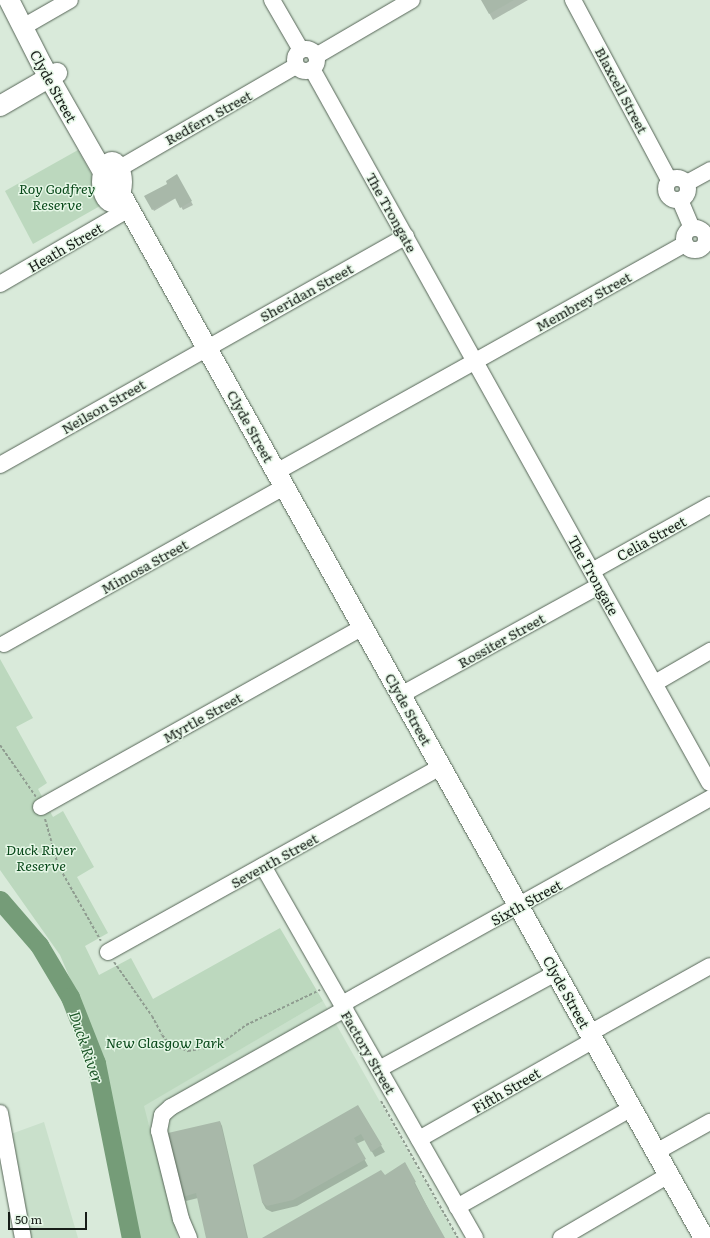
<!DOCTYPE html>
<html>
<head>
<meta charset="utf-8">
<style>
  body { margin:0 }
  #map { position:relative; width:710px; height:1238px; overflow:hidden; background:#d9eada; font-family:Literata,serif }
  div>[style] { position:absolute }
  .built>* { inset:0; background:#c9e0cb }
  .green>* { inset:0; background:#bcd8be }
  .shadow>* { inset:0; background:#0003 }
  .river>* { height:19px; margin:-9.5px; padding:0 9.5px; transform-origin:9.5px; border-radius:9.5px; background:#759c78 }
  .building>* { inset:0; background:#a8b8a9 }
  .path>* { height:2px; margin-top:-1px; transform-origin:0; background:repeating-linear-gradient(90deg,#8f9c90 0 3px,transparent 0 5px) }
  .roads { filter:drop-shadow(0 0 1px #566557) drop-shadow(0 0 1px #566557) }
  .minor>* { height:16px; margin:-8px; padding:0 8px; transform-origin:8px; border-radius:8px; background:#fff }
  .minor>.ring { margin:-8px; padding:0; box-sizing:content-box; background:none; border:16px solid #fff; border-radius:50% }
  .major>* { height:20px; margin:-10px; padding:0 10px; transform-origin:10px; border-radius:10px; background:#fff }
  .major>.ring { margin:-10px; padding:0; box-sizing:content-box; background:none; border:20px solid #fff; border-radius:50% }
  span { translate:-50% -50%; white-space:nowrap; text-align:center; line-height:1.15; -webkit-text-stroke:3px #e6f7e7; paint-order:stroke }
  .street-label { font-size:14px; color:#171d18 }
  .park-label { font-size:14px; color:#084819; font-style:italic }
  .water-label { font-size:15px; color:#1e5829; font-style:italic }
  .scale { position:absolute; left:8px; top:1212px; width:79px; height:18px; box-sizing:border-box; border:2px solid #171d18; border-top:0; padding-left:5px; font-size:12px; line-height:14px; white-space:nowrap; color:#171d18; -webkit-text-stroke:3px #e6f7e7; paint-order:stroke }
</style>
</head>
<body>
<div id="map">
  <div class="built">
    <div style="clip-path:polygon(323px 1001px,457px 1238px,182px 1238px,143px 1106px)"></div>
    <div style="clip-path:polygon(44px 1122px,78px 1238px,30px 1238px,11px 1134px)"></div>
  </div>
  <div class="green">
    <div style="clip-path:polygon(78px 150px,107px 202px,33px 244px,5px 191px)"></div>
    <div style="clip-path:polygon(0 659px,33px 718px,16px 727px,47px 783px,38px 789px,53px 817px,63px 811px,94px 867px,77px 877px,108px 933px,85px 946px,99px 975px,131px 958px,153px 999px,280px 928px,323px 1001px,144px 1106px,178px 1238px,136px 1238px,95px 1037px,60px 955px,0 870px)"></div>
  </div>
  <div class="shadow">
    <div style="clip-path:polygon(482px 0,528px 0,493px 20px)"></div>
    <div style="clip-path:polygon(177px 176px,193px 205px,183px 210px,176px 198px,154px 211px,146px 197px,167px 185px)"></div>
    <div style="clip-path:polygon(358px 1107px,385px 1152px,375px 1157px,365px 1140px,356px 1144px,368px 1166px,297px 1206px,272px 1212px,266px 1209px,262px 1202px)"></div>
    <div style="clip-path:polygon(220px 1122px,222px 1126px,248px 1238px,207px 1238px,198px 1198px,186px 1201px,183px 1196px)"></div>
    <div style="clip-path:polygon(405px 1163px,443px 1238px,264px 1238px,385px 1177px)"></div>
  </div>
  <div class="river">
    <div style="left:0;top:900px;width:60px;rotate:49.1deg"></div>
    <div style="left:39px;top:945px;width:61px;rotate:59.2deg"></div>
    <div style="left:70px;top:997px;width:71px;rotate:68.5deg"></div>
    <div style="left:96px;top:1063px;width:178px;rotate:78.7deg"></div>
  </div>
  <div class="building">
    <div style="clip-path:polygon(481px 0,514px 0,489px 14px)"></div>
    <div style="clip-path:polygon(177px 174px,192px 201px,180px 208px,175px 198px,152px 210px,144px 196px,167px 184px,166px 181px)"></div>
    <div style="clip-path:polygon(358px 1105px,382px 1145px,371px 1152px,361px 1134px,354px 1138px,366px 1159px,293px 1200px,267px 1206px,262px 1202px,253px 1165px)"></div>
    <div style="clip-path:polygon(220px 1121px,247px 1238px,206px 1238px,196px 1193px,183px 1197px,168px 1133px)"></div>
    <div style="clip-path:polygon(405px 1162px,416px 1182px,414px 1183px,445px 1238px,262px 1238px,381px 1170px,385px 1175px)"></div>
  </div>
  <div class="path">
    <div style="left:0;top:745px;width:63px;rotate:55.3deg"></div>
    <div style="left:45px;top:819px;width:48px;rotate:74.2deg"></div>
    <div style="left:58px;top:865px;width:87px;rotate:60.5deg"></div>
    <div style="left:114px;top:962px;width:66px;rotate:54.9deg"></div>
    <div style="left:152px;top:1016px;width:21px;rotate:62deg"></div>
    <div style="left:162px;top:1035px;width:11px;rotate:49deg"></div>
    <div style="left:169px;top:1043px;width:21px;rotate:23deg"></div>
    <div style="left:188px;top:1051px;width:22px;rotate:-10deg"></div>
    <div style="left:210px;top:1047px;width:17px;rotate:-24deg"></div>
    <div style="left:226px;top:1040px;width:25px;rotate:-37deg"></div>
    <div style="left:246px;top:1025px;width:82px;rotate:-25.3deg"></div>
    <div style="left:381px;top:1101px;width:157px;rotate:60.7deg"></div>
  </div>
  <div class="roads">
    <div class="minor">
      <div style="left:272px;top:0;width:58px;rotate:59.9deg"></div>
      <div style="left:573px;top:0;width:204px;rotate:61.9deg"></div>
      <div style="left:30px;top:23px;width:46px;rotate:-29.9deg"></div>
      <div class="ring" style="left:295px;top:49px;width:6px;height:6px"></div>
      <div style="left:316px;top:56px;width:111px;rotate:-30.3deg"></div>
      <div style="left:312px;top:69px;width:329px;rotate:60.9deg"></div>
      <div style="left:120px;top:168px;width:203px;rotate:-30.1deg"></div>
      <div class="ring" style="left:666px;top:178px;width:6px;height:6px"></div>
      <div style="left:687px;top:183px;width:26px;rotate:-29deg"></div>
      <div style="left:680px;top:200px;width:30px;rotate:67deg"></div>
      <div class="ring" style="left:684px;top:228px;width:6px;height:6px"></div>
      <div style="left:0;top:284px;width:149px;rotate:-30.2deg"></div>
      <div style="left:481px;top:358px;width:234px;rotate:-29.2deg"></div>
      <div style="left:478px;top:367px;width:476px;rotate:60.9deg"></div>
      <div style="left:0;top:465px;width:466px;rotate:-29.4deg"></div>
      <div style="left:276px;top:472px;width:222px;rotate:-29.1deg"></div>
      <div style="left:592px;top:571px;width:135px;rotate:-29.2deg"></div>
      <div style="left:4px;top:644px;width:321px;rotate:-29.3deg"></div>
      <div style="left:655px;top:683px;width:64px;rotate:-30.2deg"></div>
      <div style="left:401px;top:695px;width:227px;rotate:-28.9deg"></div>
      <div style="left:41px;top:807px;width:369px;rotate:-29.2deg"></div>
      <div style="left:263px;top:866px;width:428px;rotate:60.3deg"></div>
      <div style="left:108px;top:952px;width:381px;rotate:-29.1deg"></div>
      <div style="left:342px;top:1004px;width:422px;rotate:-29.2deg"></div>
      <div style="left:590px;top:1033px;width:137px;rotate:-29.2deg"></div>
      <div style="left:379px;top:1069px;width:201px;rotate:-28.5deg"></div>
      <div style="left:0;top:1113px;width:127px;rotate:79.6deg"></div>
      <div style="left:419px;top:1139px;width:201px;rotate:-29.5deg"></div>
      <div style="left:656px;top:1152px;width:62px;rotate:-29.1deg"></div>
      <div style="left:457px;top:1207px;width:201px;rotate:-29.5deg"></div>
      <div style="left:189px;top:1238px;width:21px;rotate:-113deg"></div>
      <div style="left:181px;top:1219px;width:91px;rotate:-104deg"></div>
      <div style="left:159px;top:1131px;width:16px;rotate:-79deg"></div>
      <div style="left:162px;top:1115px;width:12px;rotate:-42deg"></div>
      <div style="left:171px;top:1107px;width:200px;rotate:-29.4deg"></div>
      <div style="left:561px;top:1238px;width:125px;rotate:-30.3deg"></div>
    </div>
    <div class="major">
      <div style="left:9px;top:0;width:73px;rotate:63.1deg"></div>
      <div style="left:42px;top:65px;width:121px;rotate:60.3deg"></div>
      <div style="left:0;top:106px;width:66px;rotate:-30.1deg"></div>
      <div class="ring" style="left:102px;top:162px;width:-2px;height:-2px"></div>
      <div style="left:113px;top:180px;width:1212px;rotate:60.81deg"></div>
    </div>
  </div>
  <div class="street-label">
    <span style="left:54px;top:86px;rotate:61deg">Clyde Street</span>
    <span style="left:622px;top:90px;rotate:62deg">Blaxcell Street</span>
    <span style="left:208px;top:117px;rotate:-29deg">Redfern Street</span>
    <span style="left:392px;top:212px;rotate:61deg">The Trongate</span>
    <span style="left:65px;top:247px;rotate:-30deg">Heath Street</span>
    <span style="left:306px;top:292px;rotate:-29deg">Sheridan Street</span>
    <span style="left:583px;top:301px;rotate:-29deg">Membrey Street</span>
    <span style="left:103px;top:406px;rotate:-30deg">Neilson Street</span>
    <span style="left:251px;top:426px;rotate:61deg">Clyde Street</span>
    <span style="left:651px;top:538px;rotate:-29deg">Celia Street</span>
    <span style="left:144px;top:566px;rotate:-29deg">Mimosa Street</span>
    <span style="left:594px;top:575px;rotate:61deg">The Trongate</span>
    <span style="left:501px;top:640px;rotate:-29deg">Rossiter Street</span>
    <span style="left:409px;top:709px;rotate:61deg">Clyde Street</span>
    <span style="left:202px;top:717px;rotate:-29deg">Myrtle Street</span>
    <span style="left:274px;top:860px;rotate:-29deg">Seventh Street</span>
    <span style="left:526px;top:902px;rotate:-29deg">Sixth Street</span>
    <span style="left:567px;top:992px;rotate:61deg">Clyde Street</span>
    <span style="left:369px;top:1052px;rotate:60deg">Factory Street</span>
    <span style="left:506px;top:1090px;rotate:-30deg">Fifth Street</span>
  </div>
  <div class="park-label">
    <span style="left:57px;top:196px">Roy Godfrey<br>Reserve</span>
    <span style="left:41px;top:857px">Duck River<br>Reserve</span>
    <span style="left:165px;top:1042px">New Glasgow Park</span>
  </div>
  <div class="water-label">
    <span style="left:87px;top:1047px;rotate:71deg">Duck River</span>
  </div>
  <div class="scale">50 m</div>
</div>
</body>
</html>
